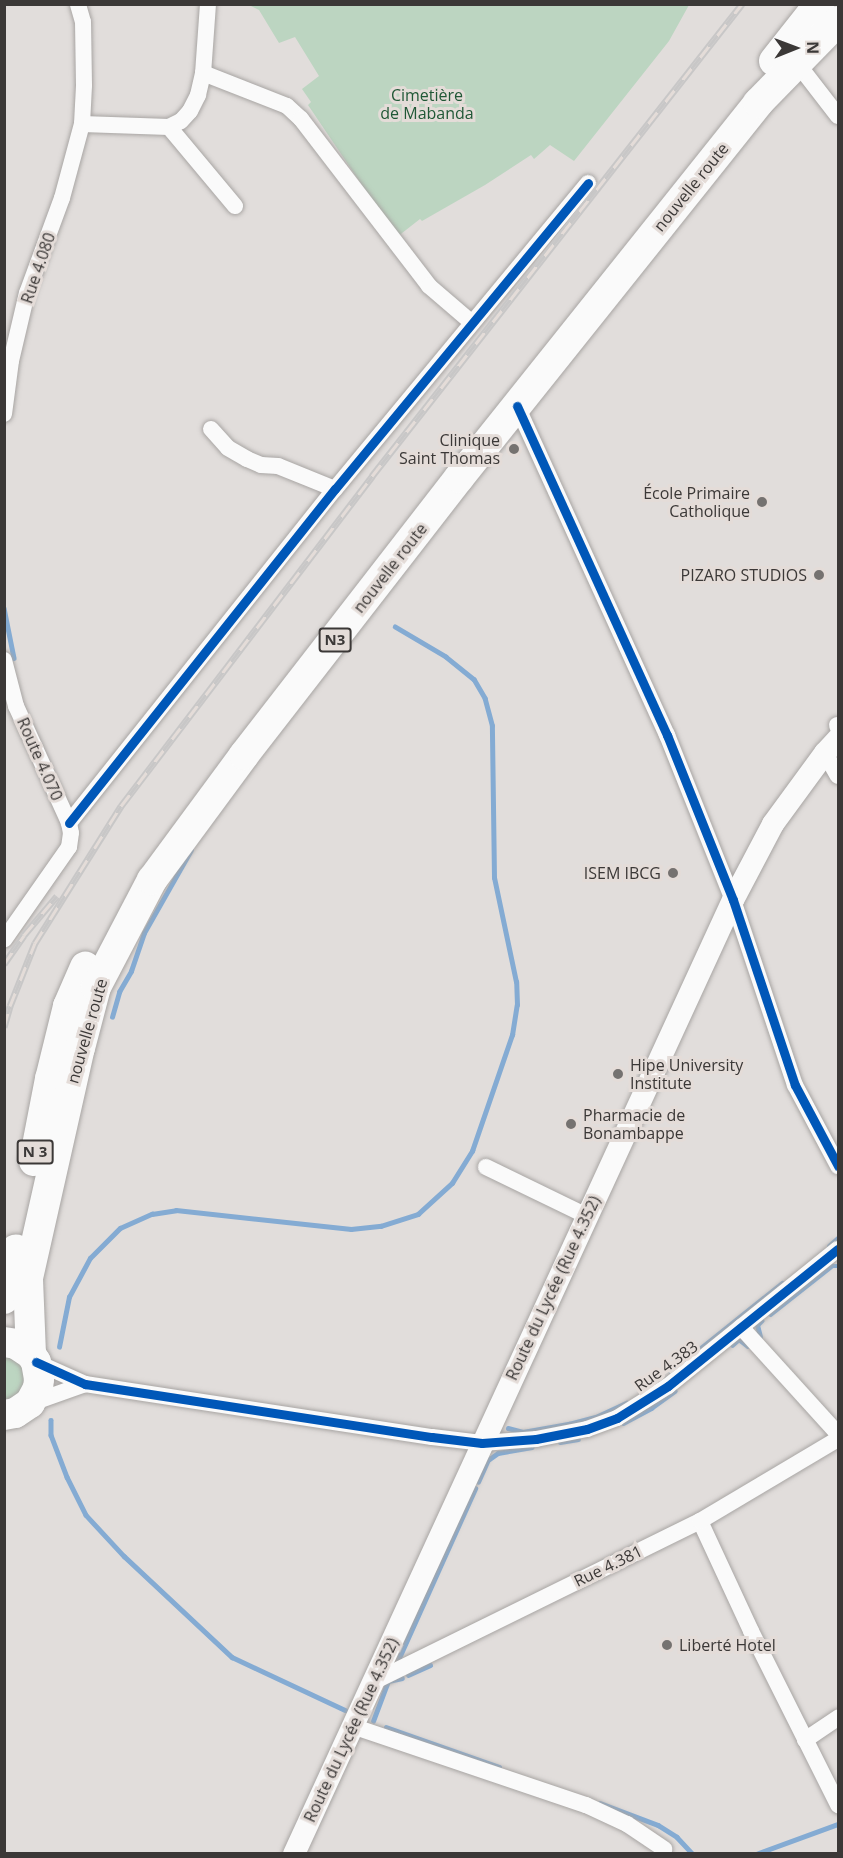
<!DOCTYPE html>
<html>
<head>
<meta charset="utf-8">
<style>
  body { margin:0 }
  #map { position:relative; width:843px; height:1858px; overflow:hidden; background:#e1dddb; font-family:"Open Sans",sans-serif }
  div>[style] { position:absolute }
  .green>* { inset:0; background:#bcd5c1 }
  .stream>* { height:4.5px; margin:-2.25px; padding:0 2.25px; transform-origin:2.25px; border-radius:2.25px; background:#84abd3 }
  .roads { filter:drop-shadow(0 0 2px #a8a5a3) drop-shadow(0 0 2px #a8a5a3) }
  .street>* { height:16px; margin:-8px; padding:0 8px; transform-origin:8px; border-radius:8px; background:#fafafa }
  .secondary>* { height:22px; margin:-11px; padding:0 11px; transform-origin:11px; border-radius:11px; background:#fafafa }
  .highway>* { height:30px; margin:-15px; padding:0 15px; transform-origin:15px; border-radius:15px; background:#fafafa }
  .rail>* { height:7px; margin-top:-3.5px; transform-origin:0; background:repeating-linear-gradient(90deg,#e4dcd8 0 14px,#c8c7c7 0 28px); box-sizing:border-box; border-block:2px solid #c8c7c7 }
  .cycleway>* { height:9px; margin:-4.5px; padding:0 4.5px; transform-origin:4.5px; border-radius:4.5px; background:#0057b8 }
  .dots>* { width:16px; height:16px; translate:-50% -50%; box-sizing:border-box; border:3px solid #e4dcd8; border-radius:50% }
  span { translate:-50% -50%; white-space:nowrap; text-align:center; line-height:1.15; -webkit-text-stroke:6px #e4dcd8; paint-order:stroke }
  .shield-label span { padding:2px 4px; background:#e4dcd8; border:2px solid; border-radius:4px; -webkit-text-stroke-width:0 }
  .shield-label { font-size:15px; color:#3b3837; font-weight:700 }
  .park-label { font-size:16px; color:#205836 }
  .street-label { font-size:16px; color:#3b3837 }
  .poi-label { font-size:16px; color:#3b3837 }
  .right { translate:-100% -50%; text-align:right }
  .left { translate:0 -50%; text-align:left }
  .frame { position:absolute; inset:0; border:6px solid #3b3837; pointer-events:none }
  .north { position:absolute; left:765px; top:18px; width:60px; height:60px; -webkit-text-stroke:4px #e4dcd8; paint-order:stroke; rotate:89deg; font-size:16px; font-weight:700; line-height:24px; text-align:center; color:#3b3837 }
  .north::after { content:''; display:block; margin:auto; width:21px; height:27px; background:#3b3837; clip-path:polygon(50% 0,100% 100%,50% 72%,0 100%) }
</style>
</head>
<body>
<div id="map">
  <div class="green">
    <div style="clip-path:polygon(249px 5px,689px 5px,669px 41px,574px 161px,550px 145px,534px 159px,531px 155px,485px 185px,422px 221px,420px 219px,397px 237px,308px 105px,311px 102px,302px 89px,319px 76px,295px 37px,279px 43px,259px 10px)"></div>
    <div style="clip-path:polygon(4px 1349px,14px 1351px,33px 1383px,5px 1409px)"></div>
  </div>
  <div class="stream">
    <div style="left:4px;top:608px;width:51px;rotate:78.7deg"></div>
    <div style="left:112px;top:1017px;width:26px;rotate:-74deg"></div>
    <div style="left:119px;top:992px;width:24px;rotate:-60deg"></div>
    <div style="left:131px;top:971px;width:40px;rotate:-71.1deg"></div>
    <div style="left:144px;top:933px;width:95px;rotate:-60.5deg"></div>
    <div style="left:829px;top:1246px;width:12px;rotate:-42deg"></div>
    <div style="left:770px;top:1314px;width:78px;rotate:-38.2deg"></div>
    <div style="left:831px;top:1266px;width:7px"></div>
    <div style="left:760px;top:1337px;width:12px;rotate:-104deg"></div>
    <div style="left:757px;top:1325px;width:6px;rotate:-45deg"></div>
    <div style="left:732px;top:1345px;width:9px;rotate:-41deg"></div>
    <div style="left:739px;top:1339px;width:11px;rotate:38deg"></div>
    <div style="left:59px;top:1347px;width:51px;rotate:-78.7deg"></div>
    <div style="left:69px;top:1297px;width:44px;rotate:-61.7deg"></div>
    <div style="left:90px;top:1258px;width:42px;rotate:-45deg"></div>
    <div style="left:120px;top:1228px;width:35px;rotate:-24deg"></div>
    <div style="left:152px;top:1214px;width:24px;rotate:-9deg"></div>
    <div style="left:176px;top:1210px;width:176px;rotate:6.2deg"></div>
    <div style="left:351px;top:1229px;width:30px;rotate:-6deg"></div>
    <div style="left:381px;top:1226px;width:39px;rotate:-18deg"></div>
    <div style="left:418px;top:1214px;width:46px;rotate:-42.4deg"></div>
    <div style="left:452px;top:1183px;width:38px;rotate:-58deg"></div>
    <div style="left:472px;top:1151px;width:123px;rotate:-71deg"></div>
    <div style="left:512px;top:1035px;width:30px;rotate:-81deg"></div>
    <div style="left:517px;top:1005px;width:23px;rotate:-92deg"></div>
    <div style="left:516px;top:982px;width:106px;rotate:-101.9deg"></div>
    <div style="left:494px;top:878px;width:152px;rotate:-90.8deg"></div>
    <div style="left:492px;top:726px;width:28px;rotate:-105deg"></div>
    <div style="left:485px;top:699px;width:22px;rotate:-120deg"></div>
    <div style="left:474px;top:680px;width:36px;rotate:-141deg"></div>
    <div style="left:446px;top:657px;width:59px;rotate:-149.5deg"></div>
    <div style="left:671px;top:1372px;width:142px;rotate:-38.7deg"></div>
    <div style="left:51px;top:1420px;width:15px;rotate:90deg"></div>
    <div style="left:51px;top:1435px;width:45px;rotate:69.1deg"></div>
    <div style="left:67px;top:1477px;width:42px;rotate:63.4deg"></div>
    <div style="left:86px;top:1515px;width:56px;rotate:47.2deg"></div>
    <div style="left:124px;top:1556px;width:148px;rotate:43.1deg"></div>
    <div style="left:232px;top:1657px;width:125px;rotate:25.1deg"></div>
    <div style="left:623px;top:1423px;width:32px;rotate:-28deg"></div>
    <div style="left:651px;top:1408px;width:29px;rotate:-36deg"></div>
    <div style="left:508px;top:1428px;width:16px;rotate:15deg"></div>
    <div style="left:523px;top:1432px;width:47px;rotate:-9.9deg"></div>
    <div style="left:569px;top:1424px;width:30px;rotate:-15deg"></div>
    <div style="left:598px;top:1416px;width:31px;rotate:-25deg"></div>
    <div style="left:560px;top:1442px;width:18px;rotate:-9deg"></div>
    <div style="left:478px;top:1482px;width:24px;rotate:-66deg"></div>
    <div style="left:488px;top:1460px;width:12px;rotate:-35deg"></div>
    <div style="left:498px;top:1453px;width:34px;rotate:-10deg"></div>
    <div style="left:398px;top:1660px;width:188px;rotate:-65.8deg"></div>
    <div style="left:408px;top:1675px;width:24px;rotate:-24deg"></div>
    <div style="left:373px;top:1721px;width:43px;rotate:-69.4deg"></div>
    <div style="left:388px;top:1681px;width:14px;rotate:-12deg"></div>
    <div style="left:386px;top:1727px;width:120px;rotate:19.5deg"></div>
    <div style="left:600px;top:1803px;width:62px;rotate:20.8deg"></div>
    <div style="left:658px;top:1825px;width:22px;rotate:32deg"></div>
    <div style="left:677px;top:1837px;width:23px;rotate:47deg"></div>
    <div style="left:756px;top:1854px;width:87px;rotate:-20.1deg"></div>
  </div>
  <div class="roads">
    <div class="street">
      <div style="left:208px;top:4px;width:69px;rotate:94.1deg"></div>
      <div style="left:203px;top:73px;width:90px;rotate:21.4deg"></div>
      <div style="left:287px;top:106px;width:19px;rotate:43deg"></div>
      <div style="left:301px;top:119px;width:210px;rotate:52.5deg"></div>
      <div style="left:429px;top:286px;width:55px;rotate:40.6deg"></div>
      <div style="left:797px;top:63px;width:67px;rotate:52.3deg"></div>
      <div style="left:82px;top:124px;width:87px;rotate:2deg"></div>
      <div style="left:169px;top:127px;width:13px;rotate:-27deg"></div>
      <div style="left:181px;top:121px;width:13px;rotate:-48deg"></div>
      <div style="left:190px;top:111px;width:18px;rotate:-63deg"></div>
      <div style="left:198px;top:95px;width:23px;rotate:-77deg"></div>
      <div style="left:169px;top:127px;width:103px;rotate:50.1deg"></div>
      <div style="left:517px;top:406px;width:362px;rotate:65.5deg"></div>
      <div style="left:667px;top:735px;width:178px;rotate:68.2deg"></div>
      <div style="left:733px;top:900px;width:195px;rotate:71.5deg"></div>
      <div style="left:795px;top:1085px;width:92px;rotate:62deg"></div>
      <div style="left:4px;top:414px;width:53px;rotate:-82.5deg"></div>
      <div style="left:11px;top:361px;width:70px;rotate:-76.8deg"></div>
      <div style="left:27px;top:293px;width:101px;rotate:-69.8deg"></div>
      <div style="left:62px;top:198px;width:77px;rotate:-74.9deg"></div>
      <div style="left:82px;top:124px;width:39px;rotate:-87deg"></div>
      <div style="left:84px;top:85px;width:63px;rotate:-90.9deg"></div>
      <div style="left:83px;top:22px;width:19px;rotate:-106deg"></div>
      <div style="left:211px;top:429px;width:25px;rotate:48deg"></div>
      <div style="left:228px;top:448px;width:22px;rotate:30deg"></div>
      <div style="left:247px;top:459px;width:15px;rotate:23deg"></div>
      <div style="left:261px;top:465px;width:17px;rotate:3deg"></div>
      <div style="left:278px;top:466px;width:61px;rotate:22deg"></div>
      <div style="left:4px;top:660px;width:48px;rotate:75.4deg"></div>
      <div style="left:16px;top:706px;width:128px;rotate:65.6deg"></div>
      <div style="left:69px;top:823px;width:10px;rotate:79deg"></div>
      <div style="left:71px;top:833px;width:14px;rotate:98deg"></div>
      <div style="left:69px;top:847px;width:113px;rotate:125deg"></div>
      <div style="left:837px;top:725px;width:3px;rotate:72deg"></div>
      <div style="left:825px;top:753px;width:26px;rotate:61deg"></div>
      <div style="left:69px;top:823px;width:427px;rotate:-51.5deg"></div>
      <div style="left:335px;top:489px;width:397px;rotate:-50.4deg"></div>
      <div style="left:486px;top:1167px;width:112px;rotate:25.9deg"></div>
      <div style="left:741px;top:1327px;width:144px;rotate:47.8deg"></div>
      <div style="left:36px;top:1362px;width:54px;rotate:24.2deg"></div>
      <div style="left:85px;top:1384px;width:351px;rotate:8.7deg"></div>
      <div style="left:432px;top:1437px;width:50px;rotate:6.8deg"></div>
      <div style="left:482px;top:1443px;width:54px;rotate:-4.2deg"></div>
      <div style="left:536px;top:1439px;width:52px;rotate:-11.1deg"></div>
      <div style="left:587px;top:1429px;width:32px;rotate:-20deg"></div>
      <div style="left:617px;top:1418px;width:60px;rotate:-32.1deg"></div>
      <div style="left:668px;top:1386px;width:218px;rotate:-38.9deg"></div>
      <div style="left:32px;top:1403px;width:56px;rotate:-19.7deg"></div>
      <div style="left:700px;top:1521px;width:121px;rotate:65.1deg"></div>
      <div style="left:751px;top:1631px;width:195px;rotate:63.4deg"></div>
      <div style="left:373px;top:1682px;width:364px;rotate:-26.2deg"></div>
      <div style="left:700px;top:1521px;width:161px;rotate:-30.7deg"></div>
      <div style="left:352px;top:1726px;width:247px;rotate:18.7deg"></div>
      <div style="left:586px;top:1805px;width:45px;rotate:24.9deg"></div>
      <div style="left:627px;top:1824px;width:45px;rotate:34deg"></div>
      <div style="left:805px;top:1740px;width:40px;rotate:-34deg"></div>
    </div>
    <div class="secondary">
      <div style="left:294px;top:1854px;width:1050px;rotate:-65.29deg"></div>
      <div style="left:733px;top:900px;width:86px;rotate:-62.2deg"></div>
      <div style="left:773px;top:824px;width:88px;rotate:-53.8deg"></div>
      <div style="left:825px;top:753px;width:19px;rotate:-47deg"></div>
    </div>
    <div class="highway">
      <div style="left:774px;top:61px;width:73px;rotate:-51.7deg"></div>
      <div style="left:34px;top:1161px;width:84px;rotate:-79deg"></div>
      <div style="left:50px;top:1079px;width:75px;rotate:-76.1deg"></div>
      <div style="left:68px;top:1006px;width:43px;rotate:-66.4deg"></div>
      <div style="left:4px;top:1299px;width:51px;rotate:-76.5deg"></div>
      <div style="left:4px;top:1342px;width:12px;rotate:9deg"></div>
      <div style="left:16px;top:1344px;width:18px;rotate:34deg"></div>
      <div style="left:31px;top:1354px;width:9px;rotate:58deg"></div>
      <div style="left:36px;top:1362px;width:17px;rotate:80deg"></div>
      <div style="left:39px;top:1379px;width:9px;rotate:96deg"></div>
      <div style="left:38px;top:1388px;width:17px;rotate:118deg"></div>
      <div style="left:30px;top:1403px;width:18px;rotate:146deg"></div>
      <div style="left:15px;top:1413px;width:11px;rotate:170deg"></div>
      <div style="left:31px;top:1354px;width:76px;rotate:-92.3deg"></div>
      <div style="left:28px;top:1278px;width:236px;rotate:-77.3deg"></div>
      <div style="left:80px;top:1048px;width:63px;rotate:-75.3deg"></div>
      <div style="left:96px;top:987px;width:121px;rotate:-62.4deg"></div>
      <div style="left:152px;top:880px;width:155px;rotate:-53.6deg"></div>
      <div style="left:244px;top:755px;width:351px;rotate:-52.2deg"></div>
      <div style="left:459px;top:478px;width:480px;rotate:-51.4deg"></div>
      <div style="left:758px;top:103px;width:115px;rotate:-45.7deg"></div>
    </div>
  </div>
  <div class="rail">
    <div style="left:4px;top:964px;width:35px;rotate:-55deg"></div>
    <div style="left:24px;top:935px;width:51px;rotate:-49.8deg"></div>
    <div style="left:4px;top:1027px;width:22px;rotate:-74deg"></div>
    <div style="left:10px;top:1006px;width:68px;rotate:-68.4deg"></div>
    <div style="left:35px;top:943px;width:162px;rotate:-57.9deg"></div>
    <div style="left:121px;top:806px;width:415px;rotate:-52.7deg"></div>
    <div style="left:372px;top:476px;width:600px;rotate:-51.91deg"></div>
  </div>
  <div class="cycleway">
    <div style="left:517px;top:406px;width:362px;rotate:65.5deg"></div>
    <div style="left:667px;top:735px;width:178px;rotate:68.2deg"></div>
    <div style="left:733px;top:900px;width:195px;rotate:71.5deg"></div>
    <div style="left:795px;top:1085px;width:92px;rotate:62deg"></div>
    <div style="left:69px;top:823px;width:427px;rotate:-51.5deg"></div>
    <div style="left:335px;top:489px;width:397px;rotate:-50.4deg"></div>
    <div style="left:36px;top:1362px;width:54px;rotate:24.2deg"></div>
    <div style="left:85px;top:1384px;width:351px;rotate:8.7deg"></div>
    <div style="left:432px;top:1437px;width:50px;rotate:6.8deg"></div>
    <div style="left:482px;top:1443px;width:54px;rotate:-4.2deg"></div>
    <div style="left:536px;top:1439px;width:52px;rotate:-11.1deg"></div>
    <div style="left:587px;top:1429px;width:32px;rotate:-20deg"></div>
    <div style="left:617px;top:1418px;width:60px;rotate:-32.1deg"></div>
    <div style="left:668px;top:1386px;width:218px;rotate:-38.9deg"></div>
  </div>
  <div class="dots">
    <div style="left:514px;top:449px;background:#757270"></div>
    <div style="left:762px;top:502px;background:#757270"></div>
    <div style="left:819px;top:575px;background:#757270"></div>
    <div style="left:673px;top:873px;background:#757270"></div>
    <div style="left:618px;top:1074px;background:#757270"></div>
    <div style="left:571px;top:1124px;background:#757270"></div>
    <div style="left:667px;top:1645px;background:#757270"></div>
  </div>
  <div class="shield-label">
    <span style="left:335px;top:640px">N3</span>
    <span style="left:35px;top:1152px">N 3</span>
  </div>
  <div class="park-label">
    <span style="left:427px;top:104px">Cimetière<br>de Mabanda</span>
  </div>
  <div class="street-label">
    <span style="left:691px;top:187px;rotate:-51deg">nouvelle route</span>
    <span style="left:38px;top:268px;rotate:-71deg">Rue 4.080</span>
    <span style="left:390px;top:568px;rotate:-52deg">nouvelle route</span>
    <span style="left:40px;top:759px;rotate:66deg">Route 4.070</span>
    <span style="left:87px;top:1031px;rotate:-74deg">nouvelle route</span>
    <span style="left:553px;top:1288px;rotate:-65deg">Route du Lycée (Rue 4.352)</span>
    <span style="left:666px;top:1366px;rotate:-36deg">Rue 4.383</span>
    <span style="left:608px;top:1566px;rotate:-26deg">Rue 4.381</span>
    <span style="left:351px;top:1730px;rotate:-65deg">Route du Lycée (Rue 4.352)</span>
  </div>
  <div class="poi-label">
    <span class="right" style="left:500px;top:449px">Clinique<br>Saint Thomas</span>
    <span class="right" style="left:750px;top:502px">École Primaire<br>Catholique</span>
    <span class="right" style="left:807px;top:575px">PIZARO STUDIOS</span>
    <span class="right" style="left:661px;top:873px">ISEM IBCG</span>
    <span class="left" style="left:630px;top:1074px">Hipe University<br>Institute</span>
    <span class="left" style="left:583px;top:1124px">Pharmacie de<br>Bonambappe</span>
    <span class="left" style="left:679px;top:1645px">Liberté Hotel</span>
  </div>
  <div class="frame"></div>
  <div class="north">N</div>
</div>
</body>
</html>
